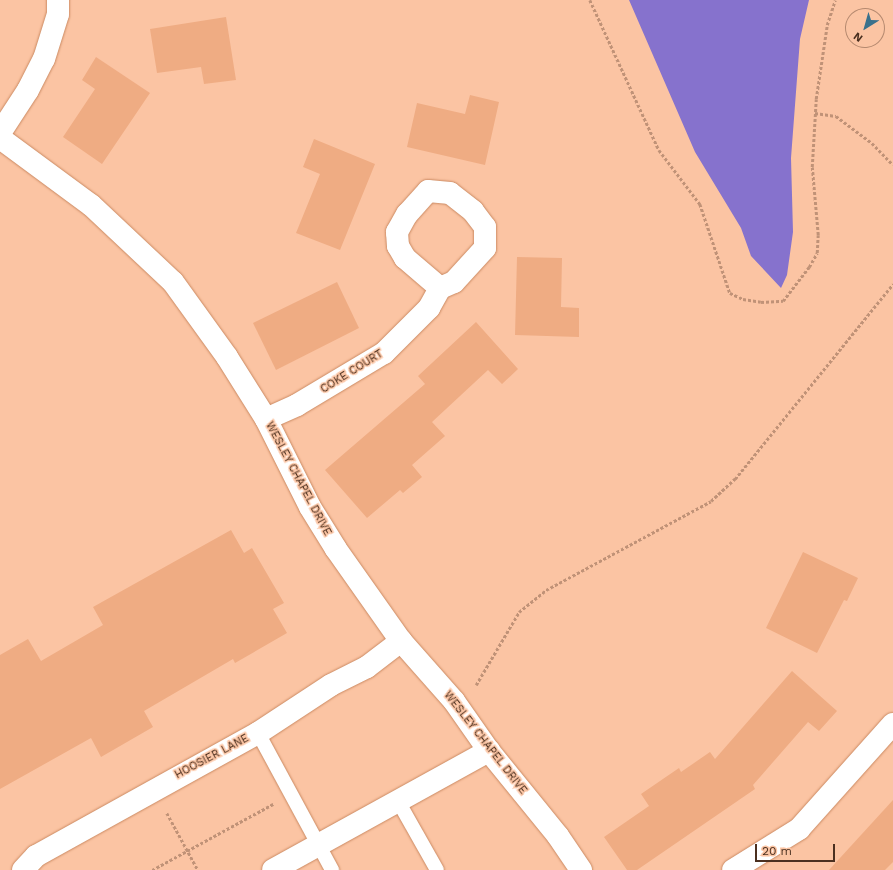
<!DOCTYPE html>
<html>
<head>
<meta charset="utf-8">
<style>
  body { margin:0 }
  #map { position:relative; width:893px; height:870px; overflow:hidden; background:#fbc4a3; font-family:"Work Sans",sans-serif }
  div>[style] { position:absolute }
  .water>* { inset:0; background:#8672cd }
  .building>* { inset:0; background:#efac83 }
  .path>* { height:2.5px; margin-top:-1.25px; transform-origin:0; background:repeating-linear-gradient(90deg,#c09277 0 3px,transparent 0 5px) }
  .roads { filter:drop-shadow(0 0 1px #cb8a62) drop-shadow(0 0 1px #cb8a62) }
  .service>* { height:14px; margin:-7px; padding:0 7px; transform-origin:7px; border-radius:7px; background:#fff }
  .minor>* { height:22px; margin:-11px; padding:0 11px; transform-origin:11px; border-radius:11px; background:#fff }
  span { translate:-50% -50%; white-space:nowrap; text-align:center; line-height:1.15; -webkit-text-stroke:3px #fbc4a3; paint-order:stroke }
  .street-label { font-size:11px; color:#4b3020 }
  .north { position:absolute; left:845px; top:8px; width:40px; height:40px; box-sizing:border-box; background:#fbc4a3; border:1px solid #b5896f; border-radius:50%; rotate:217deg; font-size:11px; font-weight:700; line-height:16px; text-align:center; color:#4b3020 }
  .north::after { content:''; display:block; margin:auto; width:14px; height:18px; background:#3a718c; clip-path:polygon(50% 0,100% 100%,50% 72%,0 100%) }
  .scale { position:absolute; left:755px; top:844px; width:80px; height:18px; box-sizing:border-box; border:2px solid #4b3020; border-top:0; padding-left:5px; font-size:12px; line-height:14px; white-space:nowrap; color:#4b3020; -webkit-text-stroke:3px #fbc4a3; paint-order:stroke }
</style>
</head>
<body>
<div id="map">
  <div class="water">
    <div style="clip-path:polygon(629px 0,809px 0,800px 39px,791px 158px,793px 232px,787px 275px,781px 288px,751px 256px,741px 228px,695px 152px)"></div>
  </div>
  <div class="building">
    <div style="clip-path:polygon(226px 17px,236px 80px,204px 84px,201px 67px,157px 73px,150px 29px)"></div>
    <div style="clip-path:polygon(96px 57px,150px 93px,102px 164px,63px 137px,95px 89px,82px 80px)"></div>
    <div style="clip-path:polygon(470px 95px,499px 102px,485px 165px,407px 147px,417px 103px,465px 114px)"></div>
    <div style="clip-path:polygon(314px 139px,375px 164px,340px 250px,296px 233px,320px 174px,303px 167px)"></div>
    <div style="clip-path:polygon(517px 257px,562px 258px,561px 307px,579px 308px,579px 337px,515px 335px)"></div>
    <div style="clip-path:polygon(337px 282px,359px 328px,276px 370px,253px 323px)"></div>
    <div style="clip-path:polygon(476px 322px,518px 369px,502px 384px,488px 370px,432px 422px,445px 436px,412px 465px,422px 477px,403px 493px,400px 490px,367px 518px,325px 470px,425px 384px,418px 376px)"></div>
    <div style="clip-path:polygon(231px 530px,244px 553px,252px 548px,284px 603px,273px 609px,287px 633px,235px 663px,233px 659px,144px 711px,153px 727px,101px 757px,91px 738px,0 789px,0 655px,28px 639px,41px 661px,103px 625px,93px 607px)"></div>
    <div style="clip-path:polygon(803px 552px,858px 578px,847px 601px,844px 600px,817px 653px,766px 628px)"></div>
    <div style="clip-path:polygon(792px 671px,837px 711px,819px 731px,808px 722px,753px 785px,755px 789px,637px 870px,627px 870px,604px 837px,649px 806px,641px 794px,679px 768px,681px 772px,710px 752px,715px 759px)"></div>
    <div style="clip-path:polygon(893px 800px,893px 862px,885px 870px,829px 870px)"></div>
  </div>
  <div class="path">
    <div style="left:590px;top:0;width:165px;rotate:65.3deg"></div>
    <div style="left:659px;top:150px;width:68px;rotate:52.8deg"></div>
    <div style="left:700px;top:204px;width:94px;rotate:71.4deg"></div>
    <div style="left:730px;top:293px;width:14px;rotate:25deg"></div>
    <div style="left:743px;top:299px;width:18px;rotate:9deg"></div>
    <div style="left:761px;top:302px;width:22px;rotate:-3deg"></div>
    <div style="left:783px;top:301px;width:43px;rotate:-52.6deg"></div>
    <div style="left:809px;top:267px;width:16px;rotate:-60deg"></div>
    <div style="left:817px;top:253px;width:18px;rotate:-87deg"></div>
    <div style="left:818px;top:235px;width:68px;rotate:-95deg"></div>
    <div style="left:812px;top:167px;width:68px;rotate:-86.6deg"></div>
    <div style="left:816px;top:99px;width:75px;rotate:-81.5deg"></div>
    <div style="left:827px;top:25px;width:26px;rotate:-72deg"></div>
    <div style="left:815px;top:113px;width:21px;rotate:8deg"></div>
    <div style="left:836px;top:116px;width:45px;rotate:36.9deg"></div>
    <div style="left:872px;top:143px;width:30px;rotate:46deg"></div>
    <div style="left:476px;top:685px;width:85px;rotate:-59.5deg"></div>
    <div style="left:519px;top:612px;width:35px;rotate:-39deg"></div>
    <div style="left:546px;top:590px;width:187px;rotate:-28.3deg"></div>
    <div style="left:711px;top:501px;width:33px;rotate:-43deg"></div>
    <div style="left:735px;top:479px;width:251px;rotate:-51deg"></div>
    <div style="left:167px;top:813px;width:65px;rotate:61.5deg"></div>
    <div style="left:152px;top:870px;width:138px;rotate:-28.6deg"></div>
  </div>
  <div class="roads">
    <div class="service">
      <div style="left:258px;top:733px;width:156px;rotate:61.6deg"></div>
      <div style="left:398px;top:801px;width:79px;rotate:60.5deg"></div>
    </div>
    <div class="minor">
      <div style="left:0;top:133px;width:51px;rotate:-56.9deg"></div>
      <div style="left:28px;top:90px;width:35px;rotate:-63deg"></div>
      <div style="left:44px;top:59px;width:47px;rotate:-72.7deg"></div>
      <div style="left:58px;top:14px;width:14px;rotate:-90deg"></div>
      <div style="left:0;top:138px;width:113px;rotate:36.4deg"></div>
      <div style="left:91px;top:205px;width:112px;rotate:43.2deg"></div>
      <div style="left:173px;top:282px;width:92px;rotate:54.2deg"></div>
      <div style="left:227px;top:357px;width:73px;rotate:57.8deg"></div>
      <div style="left:266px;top:419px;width:98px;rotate:63.4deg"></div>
      <div style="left:310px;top:507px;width:49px;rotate:58.2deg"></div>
      <div style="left:336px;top:549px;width:113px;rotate:54.8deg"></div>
      <div style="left:401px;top:641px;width:80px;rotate:48.5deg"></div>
      <div style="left:454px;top:701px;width:61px;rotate:55deg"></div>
      <div style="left:489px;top:751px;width:109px;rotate:50.9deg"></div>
      <div style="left:558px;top:836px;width:41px;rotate:55.9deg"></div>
      <div style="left:266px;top:419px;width:34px;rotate:-24deg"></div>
      <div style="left:297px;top:405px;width:101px;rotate:-30.9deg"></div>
      <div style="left:384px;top:353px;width:64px;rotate:-45deg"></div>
      <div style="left:429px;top:308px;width:23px;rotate:-61deg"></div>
      <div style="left:440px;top:288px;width:15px;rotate:-23deg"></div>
      <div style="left:454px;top:282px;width:46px;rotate:-47.6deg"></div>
      <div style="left:485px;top:248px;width:21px;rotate:-90deg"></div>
      <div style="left:485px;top:227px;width:20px;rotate:-127deg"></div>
      <div style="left:473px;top:211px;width:29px;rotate:-142deg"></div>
      <div style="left:450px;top:193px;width:22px;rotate:-175deg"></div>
      <div style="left:428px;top:191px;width:31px;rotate:132deg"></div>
      <div style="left:407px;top:214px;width:21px;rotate:119deg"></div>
      <div style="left:397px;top:232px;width:14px;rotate:86deg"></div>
      <div style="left:398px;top:246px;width:14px;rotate:60deg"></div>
      <div style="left:405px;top:258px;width:46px;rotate:40.6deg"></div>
      <div style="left:23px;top:870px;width:19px;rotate:-47deg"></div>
      <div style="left:36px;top:856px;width:254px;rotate:-29deg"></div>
      <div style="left:258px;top:733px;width:87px;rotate:-33.3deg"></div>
      <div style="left:331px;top:685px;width:40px;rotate:-26.6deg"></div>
      <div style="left:367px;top:667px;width:43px;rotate:-37.4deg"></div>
      <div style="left:273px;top:870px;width:247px;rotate:-28.9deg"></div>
      <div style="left:733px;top:870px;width:78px;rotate:-31.8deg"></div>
      <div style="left:799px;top:829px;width:141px;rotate:-48.2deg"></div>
    </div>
  </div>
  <div class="street-label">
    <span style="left:352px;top:372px;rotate:-32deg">COKE COURT</span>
    <span style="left:298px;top:479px;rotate:62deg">WESLEY CHAPEL DRIVE</span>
    <span style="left:485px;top:743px;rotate:52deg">WESLEY CHAPEL DRIVE</span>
    <span style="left:212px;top:757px;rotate:-28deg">HOOSIER LANE</span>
  </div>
  <div class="north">N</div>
  <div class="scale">20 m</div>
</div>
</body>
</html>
